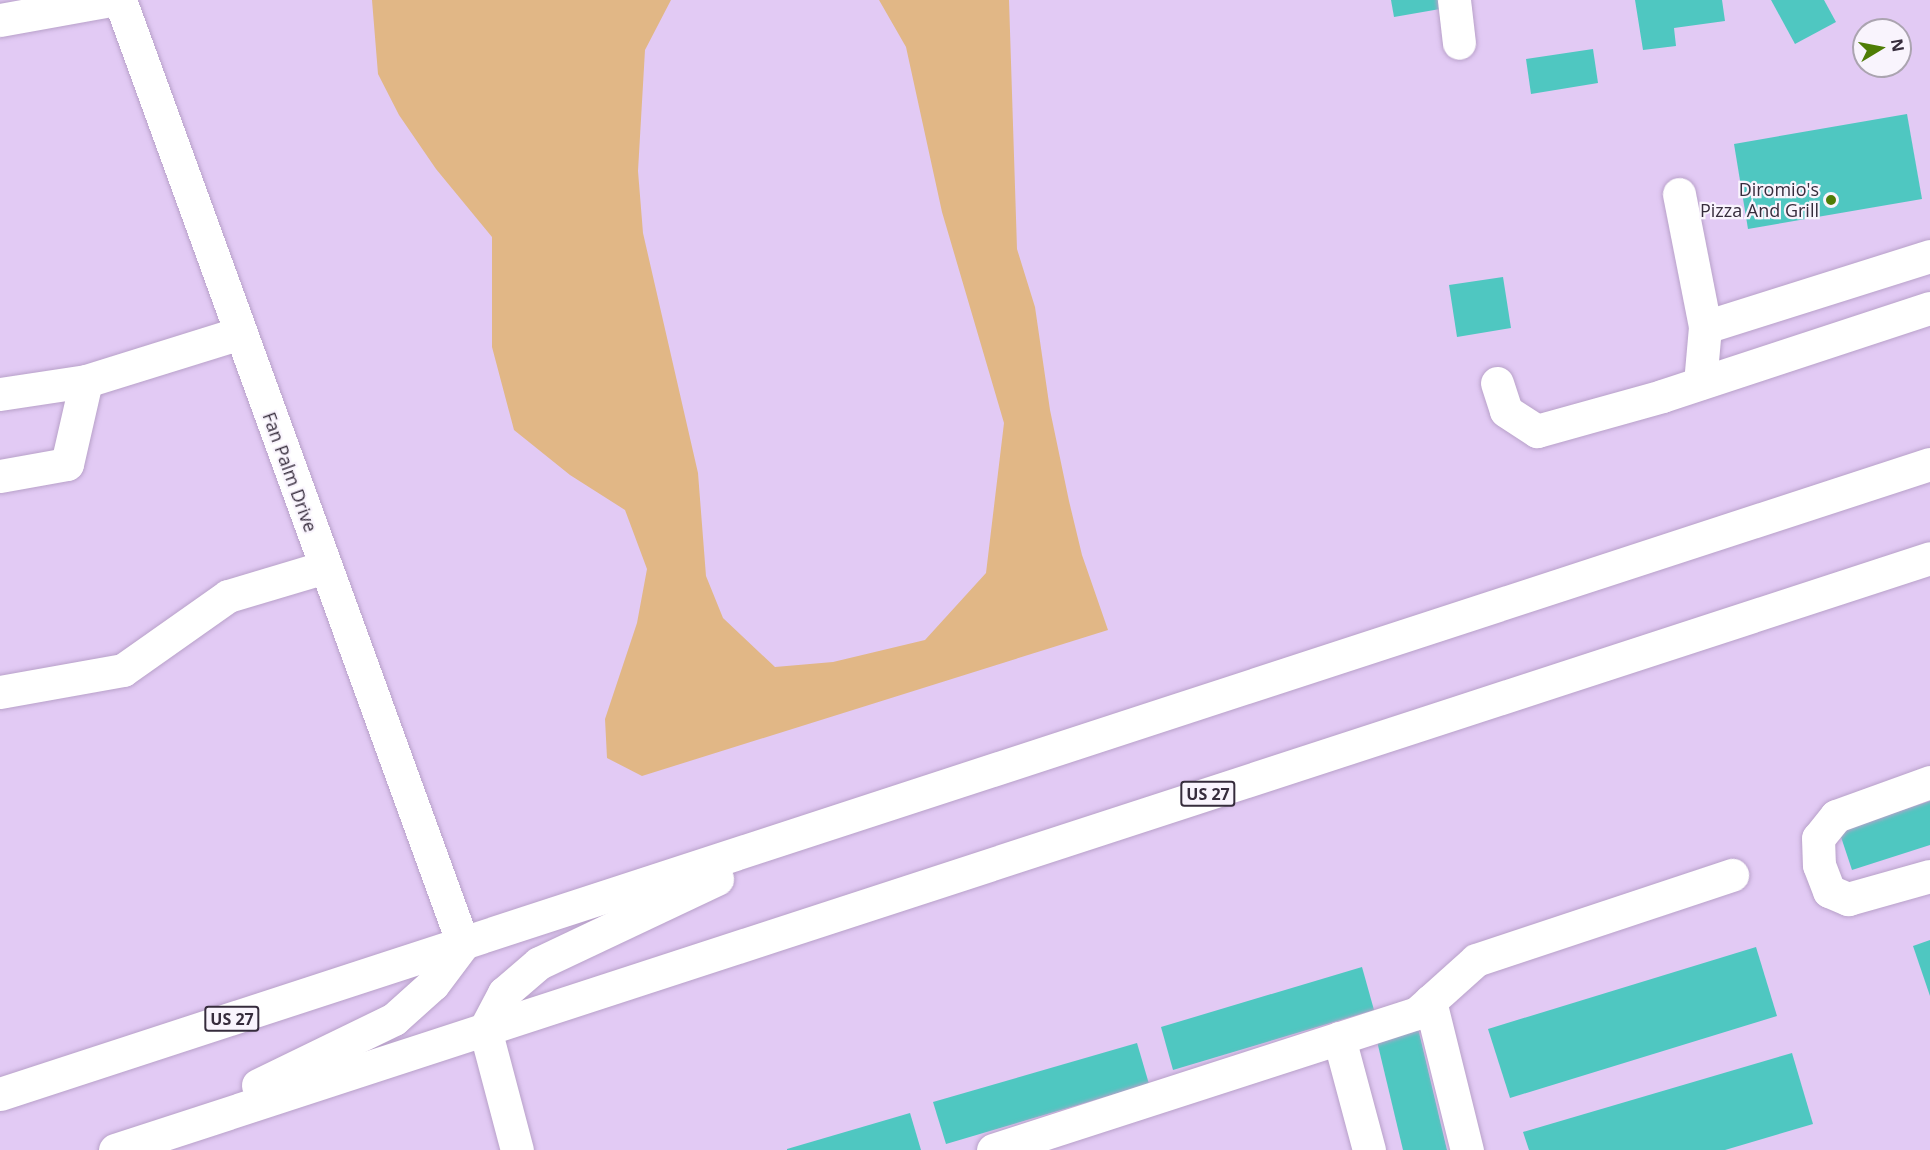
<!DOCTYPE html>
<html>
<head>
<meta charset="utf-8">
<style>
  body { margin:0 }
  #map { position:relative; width:1930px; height:1150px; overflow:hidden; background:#e2caf4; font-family:"Open Sans",sans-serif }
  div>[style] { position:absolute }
  .green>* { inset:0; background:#e1b786 }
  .building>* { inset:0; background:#4fc7c1 }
  .roads { filter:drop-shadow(0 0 2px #b8a1c9) drop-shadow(0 0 2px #b8a1c9) }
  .minor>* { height:33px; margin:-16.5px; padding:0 16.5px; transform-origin:16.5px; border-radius:16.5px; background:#fff }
  .highway>* { height:33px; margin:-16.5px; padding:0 16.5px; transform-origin:16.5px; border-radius:16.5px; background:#fff }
  .dots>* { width:16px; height:16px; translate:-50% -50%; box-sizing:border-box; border:3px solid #f9f4fd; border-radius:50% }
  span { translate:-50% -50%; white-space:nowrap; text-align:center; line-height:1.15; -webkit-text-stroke:4.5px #f9f4fd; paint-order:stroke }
  .shield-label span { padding:2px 4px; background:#f9f4fd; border:2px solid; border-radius:4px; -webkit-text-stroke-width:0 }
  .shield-label { font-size:16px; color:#362c3c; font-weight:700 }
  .poi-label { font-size:18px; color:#362c3c }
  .right { translate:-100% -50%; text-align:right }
  .street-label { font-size:18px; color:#362c3c }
  .north { position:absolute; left:1852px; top:18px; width:60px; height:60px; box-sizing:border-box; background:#f9f4fd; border:2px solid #aba4b0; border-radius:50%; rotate:80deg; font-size:16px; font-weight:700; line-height:24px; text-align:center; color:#362c3c }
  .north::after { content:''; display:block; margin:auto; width:21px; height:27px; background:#4f7d06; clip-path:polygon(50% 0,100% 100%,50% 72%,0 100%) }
</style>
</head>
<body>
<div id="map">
  <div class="green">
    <div style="clip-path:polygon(372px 0,671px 0,645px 50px,638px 171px,643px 233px,698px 473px,706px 576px,723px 618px,775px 667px,833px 662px,925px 640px,986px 573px,1004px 423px,942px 212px,906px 47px,879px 0,1009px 0,1017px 249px,1035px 307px,1050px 410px,1069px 501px,1082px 555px,1108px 630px,642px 776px,607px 758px,605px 719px,637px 623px,647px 569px,625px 510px,570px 475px,514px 430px,492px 347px,492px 237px,436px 169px,399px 115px,378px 74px)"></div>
  </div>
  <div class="building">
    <div style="clip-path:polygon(1391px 0,1438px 0,1440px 9px,1394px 17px)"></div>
    <div style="clip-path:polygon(1635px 0,1722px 0,1725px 21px,1674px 28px,1676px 46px,1643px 50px)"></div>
    <div style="clip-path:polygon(1771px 0,1824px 0,1836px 22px,1795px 44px)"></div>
    <div style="clip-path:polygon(1593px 49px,1598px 83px,1531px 94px,1526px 59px)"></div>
    <div style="clip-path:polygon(1907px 114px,1922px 199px,1748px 229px,1734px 144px)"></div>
    <div style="clip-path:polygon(1503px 277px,1511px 328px,1457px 337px,1449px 285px)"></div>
    <div style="clip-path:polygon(1930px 801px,1930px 845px,1852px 870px,1839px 831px)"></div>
    <div style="clip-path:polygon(1930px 940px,1930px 996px,1913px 946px)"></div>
    <div style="clip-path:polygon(1756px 947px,1777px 1016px,1510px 1098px,1488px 1029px)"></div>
    <div style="clip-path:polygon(1362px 967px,1374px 1010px,1173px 1070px,1161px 1027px)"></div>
    <div style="clip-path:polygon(1418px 1028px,1447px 1150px,1403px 1150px,1376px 1037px)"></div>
    <div style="clip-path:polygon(1137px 1043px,1149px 1084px,946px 1144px,933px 1102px)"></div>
    <div style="clip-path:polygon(1792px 1053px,1813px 1124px,1725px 1150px,1529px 1150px,1523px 1132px)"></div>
    <div style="clip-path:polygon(910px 1113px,921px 1150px,787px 1150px,787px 1149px)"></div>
  </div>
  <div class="roads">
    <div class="minor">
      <div style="left:120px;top:0;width:1004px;rotate:70.03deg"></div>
      <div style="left:1454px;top:0;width:43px;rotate:83.4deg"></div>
      <div style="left:0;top:20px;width:113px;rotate:-10.2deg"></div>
      <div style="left:1679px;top:194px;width:136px;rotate:78.9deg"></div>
      <div style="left:1497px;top:383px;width:29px;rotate:72deg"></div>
      <div style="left:1506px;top:411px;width:37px;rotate:33deg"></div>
      <div style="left:1537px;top:431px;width:130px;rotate:-15.6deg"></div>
      <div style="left:1662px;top:396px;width:282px;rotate:-18.2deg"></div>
      <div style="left:1700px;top:383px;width:56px;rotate:-84.9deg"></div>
      <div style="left:1705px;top:327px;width:236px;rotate:-17.5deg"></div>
      <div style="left:0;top:394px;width:87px;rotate:-8.6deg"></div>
      <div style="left:86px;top:381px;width:161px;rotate:-17.3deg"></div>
      <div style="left:0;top:476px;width:68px;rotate:-10.2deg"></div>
      <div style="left:67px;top:464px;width:85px;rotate:-77.1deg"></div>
      <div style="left:0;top:692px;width:125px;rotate:-10.1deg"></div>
      <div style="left:123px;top:670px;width:128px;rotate:-35.2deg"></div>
      <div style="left:228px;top:596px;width:101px;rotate:-16.6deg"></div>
      <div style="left:1930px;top:782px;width:100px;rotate:160.1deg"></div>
      <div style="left:1836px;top:816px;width:28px;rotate:129deg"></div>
      <div style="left:1818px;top:838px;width:27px;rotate:88deg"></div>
      <div style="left:1819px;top:865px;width:28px;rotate:69deg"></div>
      <div style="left:1829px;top:891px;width:21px;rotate:23deg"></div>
      <div style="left:1848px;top:899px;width:85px;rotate:-15.7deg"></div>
      <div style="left:1430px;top:1001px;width:154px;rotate:76.1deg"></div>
      <div style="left:485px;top:1029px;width:125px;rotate:75.2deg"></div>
      <div style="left:1339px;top:1038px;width:116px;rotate:75deg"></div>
      <div style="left:993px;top:1150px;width:446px;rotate:-17.9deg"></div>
      <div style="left:1417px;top:1013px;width:79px;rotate:-41.9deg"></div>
      <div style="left:1476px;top:960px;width:270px;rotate:-18.4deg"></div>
    </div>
    <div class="highway">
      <div style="left:485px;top:1029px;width:41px;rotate:-62.2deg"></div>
      <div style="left:504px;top:993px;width:46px;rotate:-40.6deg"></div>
      <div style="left:539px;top:963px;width:197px;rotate:-25.3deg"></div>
      <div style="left:258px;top:1085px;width:151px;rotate:-25.9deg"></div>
      <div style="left:394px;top:1019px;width:52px;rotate:-41.9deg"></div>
      <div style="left:433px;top:984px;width:50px;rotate:-53.1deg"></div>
      <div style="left:0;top:1094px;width:2030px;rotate:-18.08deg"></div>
      <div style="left:115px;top:1150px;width:1909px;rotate:-18.06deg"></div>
    </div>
  </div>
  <div class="dots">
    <div style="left:1831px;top:200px;background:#4f7d06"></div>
  </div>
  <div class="shield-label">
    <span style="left:1208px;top:794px">US 27</span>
    <span style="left:232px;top:1019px">US 27</span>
  </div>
  <div class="poi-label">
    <span class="right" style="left:1819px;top:200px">Diromio's<br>Pizza And Grill</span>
  </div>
  <div class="street-label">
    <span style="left:290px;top:472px;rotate:70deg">Fan Palm Drive</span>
  </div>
  <div class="north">N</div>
</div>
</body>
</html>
